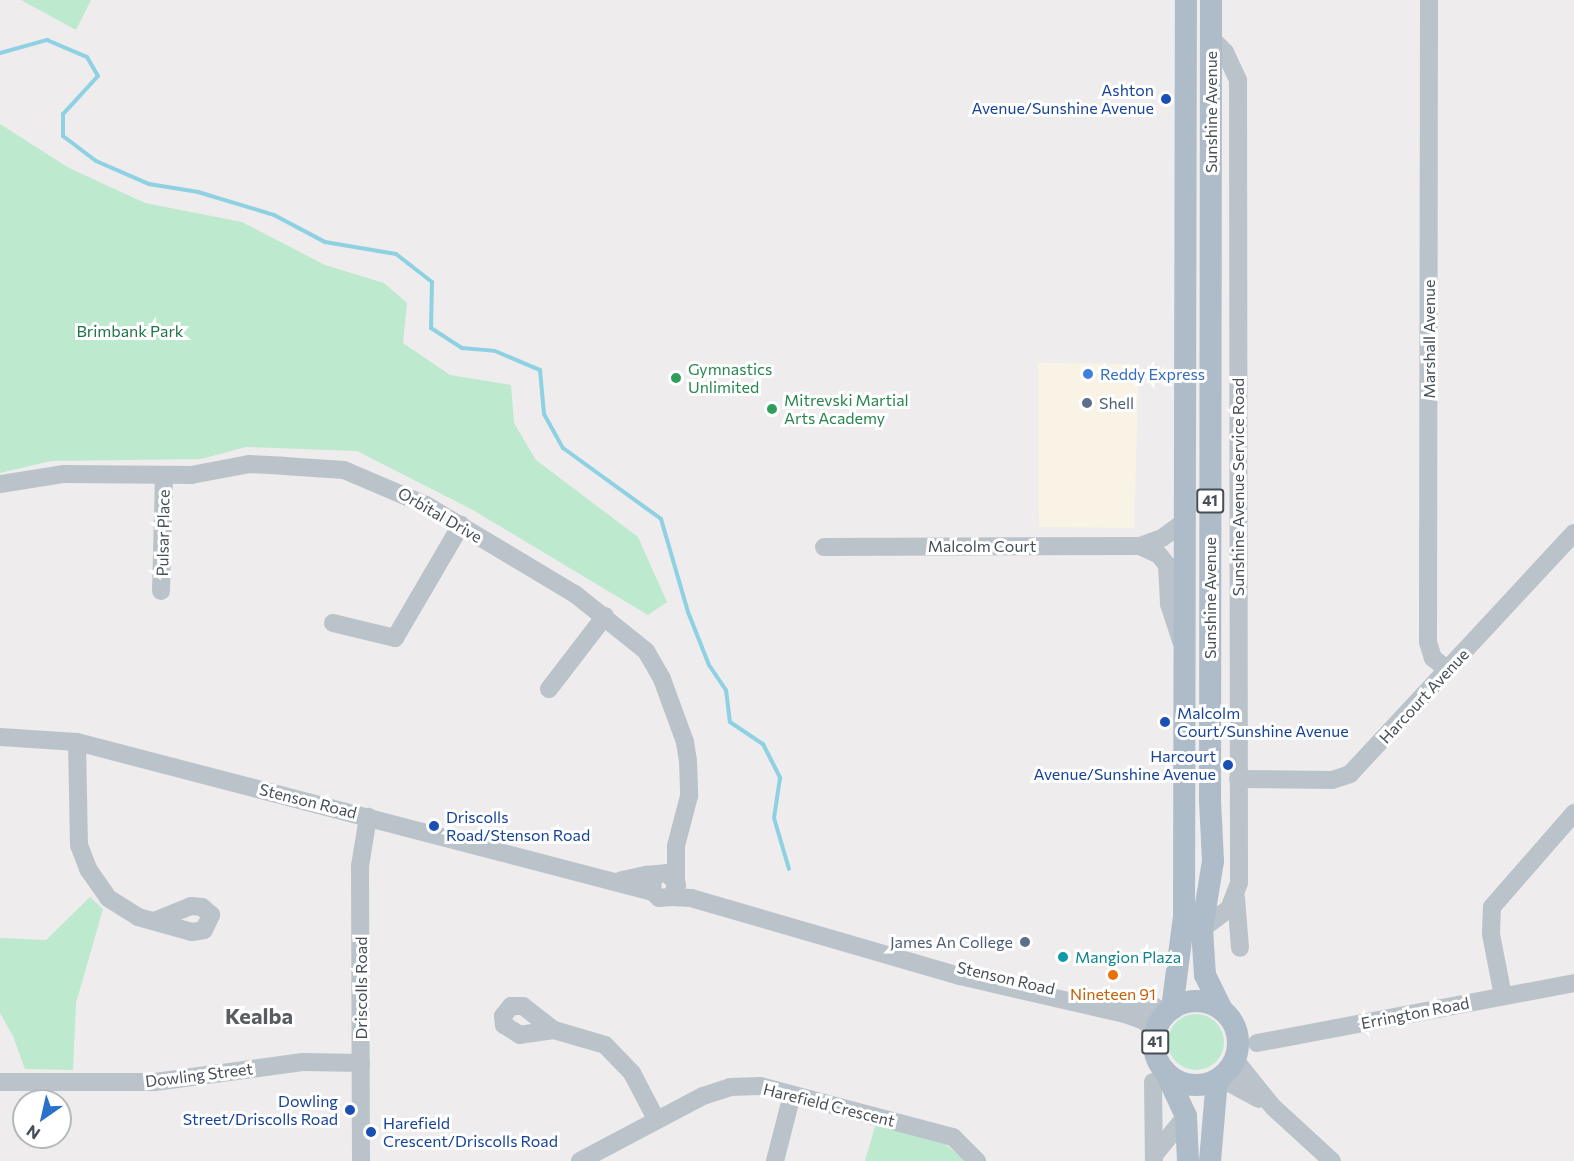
<!DOCTYPE html>
<html>
<head>
<meta charset="utf-8">
<style>
  body { margin:0 }
  #map { position:relative; width:1574px; height:1161px; overflow:hidden; background:#eeecec; font-family:Commissioner,sans-serif }
  div>[style] { position:absolute }
  .commercial>* { inset:0; background:#f9f3e5 }
  .green>* { inset:0; background:#bde9ce }
  .round { border-radius:50% }
  .stream>* { height:4px; margin:-2px; padding:0 2px; transform-origin:2px; border-radius:2px; background:#8ed1e2 }
  .minor>* { height:18px; margin:-9px; padding:0 9px; transform-origin:9px; border-radius:9px; background:#bbc3ca }
  .major>* { height:22px; margin:-11px; padding:0 11px; transform-origin:11px; border-radius:11px; background:#aebbc9 }
  .major>.ring { margin:-11px; padding:0; box-sizing:content-box; background:none; border:22px solid #aebbc9; border-radius:50% }
  .dots>* { width:16px; height:16px; translate:-50% -50%; box-sizing:border-box; border:3px solid #fff; border-radius:50% }
  span { translate:-50% -50%; white-space:nowrap; text-align:center; line-height:1.15; -webkit-text-stroke:6px #fff; paint-order:stroke }
  .shield-label span { padding:2px 4px; background:#fff; border:2px solid; border-radius:4px; -webkit-text-stroke-width:0 }
  .shield-label { font-size:15px; color:#464f57; font-weight:700 }
  .transit-label { font-size:16px; color:#164399 }
  .right { translate:-100% -50%; text-align:right }
  .left { translate:0 -50%; text-align:left }
  .street-label { font-size:16px; color:#464f57 }
  .park-label { font-size:16px; color:#1f7147 }
  .leisure-label { font-size:16px; color:#27864d }
  .shop-label { font-size:16px; color:#366cbe }
  .service-label { font-size:16px; color:#4e5e75 }
  .culture-label { font-size:16px; color:#0d838f }
  .food-label { font-size:16px; color:#c56008 }
  .district-label { font-size:22px; color:#595c60; font-weight:700 }
  .north { position:absolute; left:12px; top:1089px; width:60px; height:60px; box-sizing:border-box; background:#fff; border:2px solid #b5b9bc; border-radius:50%; rotate:214deg; font-size:16px; font-weight:700; line-height:24px; text-align:center; color:#464f57 }
  .north::after { content:''; display:block; margin:auto; width:21px; height:27px; background:#2971cb; clip-path:polygon(50% 0,100% 100%,50% 72%,0 100%) }
</style>
</head>
<body>
<div id="map">
  <div class="commercial">
    <div style="clip-path:polygon(1038px 363px,1139px 364px,1134px 528px,1039px 527px)"></div>
  </div>
  <div class="green">
    <div style="clip-path:polygon(21px 0,91px 0,76px 30px)"></div>
    <div style="clip-path:polygon(0 124px,69px 168px,145px 203px,242px 222px,325px 265px,384px 283px,407px 303px,403px 343px,450px 375px,511px 385px,514px 423px,536px 460px,638px 537px,667px 602px,648px 615px,473px 510px,357px 451px,246px 447px,201px 459px,51px 461px,0 473px)"></div>
    <div style="clip-path:polygon(90px 897px,103px 909px,76px 1003px,73px 1070px,25px 1069px,13px 1036px,0 1013px,0 938px,46px 940px)"></div>
    <div class="round" style="left:1168px;top:1014px;width:56px;height:56px"></div>
    <div style="clip-path:polygon(876px 1123px,944px 1143px,966px 1161px,865px 1161px)"></div>
  </div>
  <div class="stream">
    <div style="left:0;top:53px;width:49px;rotate:-15.5deg"></div>
    <div style="left:47px;top:40px;width:43px;rotate:23deg"></div>
    <div style="left:87px;top:57px;width:22px;rotate:60deg"></div>
    <div style="left:98px;top:76px;width:52px;rotate:132.6deg"></div>
    <div style="left:63px;top:114px;width:22px;rotate:90deg"></div>
    <div style="left:63px;top:136px;width:41px;rotate:37.1deg"></div>
    <div style="left:96px;top:161px;width:58px;rotate:23.5deg"></div>
    <div style="left:149px;top:184px;width:50px;rotate:9.3deg"></div>
    <div style="left:198px;top:192px;width:79px;rotate:16.8deg"></div>
    <div style="left:274px;top:215px;width:58px;rotate:27.9deg"></div>
    <div style="left:325px;top:242px;width:72px;rotate:9.6deg"></div>
    <div style="left:396px;top:254px;width:46px;rotate:37.9deg"></div>
    <div style="left:432px;top:282px;width:46px;rotate:91.2deg"></div>
    <div style="left:431px;top:328px;width:37px;rotate:33deg"></div>
    <div style="left:462px;top:348px;width:33px;rotate:5deg"></div>
    <div style="left:495px;top:351px;width:49px;rotate:22.9deg"></div>
    <div style="left:540px;top:370px;width:44px;rotate:84.8deg"></div>
    <div style="left:544px;top:414px;width:39px;rotate:61deg"></div>
    <div style="left:563px;top:448px;width:121px;rotate:35.9deg"></div>
    <div style="left:661px;top:519px;width:97px;rotate:73.8deg"></div>
    <div style="left:688px;top:612px;width:57px;rotate:68.4deg"></div>
    <div style="left:709px;top:665px;width:30px;rotate:56deg"></div>
    <div style="left:726px;top:690px;width:32px;rotate:83deg"></div>
    <div style="left:730px;top:722px;width:40px;rotate:34deg"></div>
    <div style="left:763px;top:744px;width:38px;rotate:63deg"></div>
    <div style="left:780px;top:778px;width:40px;rotate:98.5deg"></div>
    <div style="left:774px;top:818px;width:53px;rotate:73.6deg"></div>
  </div>
  <div class="minor">
    <div style="left:1429px;top:0;width:642px;rotate:90.09deg"></div>
    <div style="left:1428px;top:642px;width:17px;rotate:73deg"></div>
    <div style="left:1433px;top:658px;width:19px;rotate:39deg"></div>
    <div style="left:0;top:484px;width:65px;rotate:-8.9deg"></div>
    <div style="left:64px;top:474px;width:127px;rotate:0.5deg"></div>
    <div style="left:191px;top:475px;width:59px;rotate:-10.7deg"></div>
    <div style="left:249px;top:464px;width:35px;rotate:3deg"></div>
    <div style="left:284px;top:466px;width:60px;rotate:3.8deg"></div>
    <div style="left:344px;top:470px;width:89px;rotate:23.1deg"></div>
    <div style="left:426px;top:505px;width:174px;rotate:30.9deg"></div>
    <div style="left:575px;top:594px;width:91px;rotate:38.8deg"></div>
    <div style="left:646px;top:651px;width:32px;rotate:60deg"></div>
    <div style="left:662px;top:679px;width:67px;rotate:69.9deg"></div>
    <div style="left:685px;top:742px;width:19px;rotate:81deg"></div>
    <div style="left:688px;top:761px;width:35px;rotate:88deg"></div>
    <div style="left:689px;top:796px;width:52px;rotate:104.6deg"></div>
    <div style="left:676px;top:846px;width:34px;rotate:90deg"></div>
    <div style="left:1140px;top:546px;width:21px;rotate:25deg"></div>
    <div style="left:1159px;top:555px;width:13px;rotate:51deg"></div>
    <div style="left:1167px;top:565px;width:39px;rotate:87deg"></div>
    <div style="left:1169px;top:604px;width:39px;rotate:72deg"></div>
    <div style="left:824px;top:547px;width:316px;rotate:-0.2deg"></div>
    <div style="left:1140px;top:546px;width:23px;rotate:-20deg"></div>
    <div style="left:1162px;top:538px;width:27px;rotate:-36deg"></div>
    <div style="left:161px;top:591px;width:116px;rotate:-88.5deg"></div>
    <div style="left:333px;top:623px;width:64px;rotate:13.6deg"></div>
    <div style="left:395px;top:638px;width:131px;rotate:-59.7deg"></div>
    <div style="left:549px;top:689px;width:92px;rotate:-52.5deg"></div>
    <div style="left:0;top:737px;width:77px;rotate:3.7deg"></div>
    <div style="left:77px;top:742px;width:595px;rotate:14.6deg"></div>
    <div style="left:77px;top:742px;width:103px;rotate:88.9deg"></div>
    <div style="left:79px;top:845px;width:26px;rotate:69deg"></div>
    <div style="left:88px;top:869px;width:35px;rotate:55deg"></div>
    <div style="left:108px;top:898px;width:36px;rotate:32deg"></div>
    <div style="left:138px;top:917px;width:56px;rotate:15.5deg"></div>
    <div style="left:192px;top:932px;width:12px;rotate:-9deg"></div>
    <div style="left:204px;top:930px;width:17px;rotate:-65deg"></div>
    <div style="left:211px;top:915px;width:12px;rotate:-138deg"></div>
    <div style="left:202px;top:907px;width:11px;rotate:-175deg"></div>
    <div style="left:191px;top:906px;width:40px;rotate:158deg"></div>
    <div style="left:1238px;top:779px;width:94px;rotate:0.6deg"></div>
    <div style="left:1332px;top:780px;width:19px;rotate:-18deg"></div>
    <div style="left:1350px;top:774px;width:329px;rotate:-47.1deg"></div>
    <div style="left:622px;top:880px;width:25px;rotate:-12deg"></div>
    <div style="left:646px;top:875px;width:22px;rotate:-5deg"></div>
    <div style="left:668px;top:873px;width:15px;rotate:53deg"></div>
    <div style="left:677px;top:885px;width:13px;rotate:117deg"></div>
    <div style="left:671px;top:897px;width:12px;rotate:175deg"></div>
    <div style="left:659px;top:898px;width:8px;rotate:-135deg"></div>
    <div style="left:653px;top:892px;width:11px;rotate:-95deg"></div>
    <div style="left:652px;top:881px;width:8px;rotate:-50deg"></div>
    <div style="left:671px;top:897px;width:20px;rotate:3deg"></div>
    <div style="left:691px;top:898px;width:280px;rotate:16.2deg"></div>
    <div style="left:960px;top:976px;width:169px;rotate:13deg"></div>
    <div style="left:1125px;top:1014px;width:20px;rotate:20deg"></div>
    <div style="left:1144px;top:1021px;width:16px;rotate:40deg"></div>
    <div style="left:1236px;top:898px;width:50px;rotate:85.4deg"></div>
    <div style="left:1202px;top:929px;width:34px;rotate:-37deg"></div>
    <div style="left:1229px;top:909px;width:28px;rotate:-69deg"></div>
    <div style="left:1239px;top:883px;width:803px;rotate:-90.07deg"></div>
    <div style="left:1238px;top:80px;width:31px;rotate:-115deg"></div>
    <div style="left:1225px;top:52px;width:18px;rotate:-135deg"></div>
    <div style="left:1503px;top:996px;width:63px;rotate:-101deg"></div>
    <div style="left:1491px;top:934px;width:27px;rotate:-88deg"></div>
    <div style="left:1492px;top:907px;width:125px;rotate:-48.9deg"></div>
    <div style="left:1117px;top:1003px;width:38px;rotate:6deg"></div>
    <div style="left:1155px;top:1007px;width:14px;rotate:30deg"></div>
    <div style="left:554px;top:1030px;width:34px;rotate:172deg"></div>
    <div style="left:520px;top:1035px;width:19px;rotate:-148deg"></div>
    <div style="left:504px;top:1025px;width:9px;rotate:-96deg"></div>
    <div style="left:503px;top:1016px;width:13px;rotate:-51deg"></div>
    <div style="left:511px;top:1006px;width:12px"></div>
    <div style="left:523px;top:1006px;width:39px;rotate:38deg"></div>
    <div style="left:554px;top:1030px;width:53px;rotate:16.4deg"></div>
    <div style="left:605px;top:1045px;width:39px;rotate:46deg"></div>
    <div style="left:632px;top:1073px;width:52px;rotate:62.4deg"></div>
    <div style="left:1257px;top:1043px;width:323px;rotate:-10.7deg"></div>
    <div style="left:1235px;top:1060px;width:60px;rotate:51deg"></div>
    <div style="left:1273px;top:1107px;width:80px;rotate:42.5deg"></div>
    <div style="left:1220px;top:1078px;width:44px;rotate:28.3deg"></div>
    <div style="left:0;top:1082px;width:155px"></div>
    <div style="left:155px;top:1082px;width:149px;rotate:-7.7deg"></div>
    <div style="left:303px;top:1062px;width:58px;rotate:1deg"></div>
    <div style="left:1153px;top:1082px;width:79px;rotate:89.3deg"></div>
    <div style="left:1155px;top:1154px;width:49px;rotate:-50.8deg"></div>
    <div style="left:361px;top:1161px;width:295px;rotate:-90.2deg"></div>
    <div style="left:360px;top:866px;width:50px;rotate:-80.7deg"></div>
    <div style="left:580px;top:1161px;width:139px;rotate:-27.9deg"></div>
    <div style="left:703px;top:1096px;width:28px;rotate:-18deg"></div>
    <div style="left:730px;top:1087px;width:30px;rotate:-2deg"></div>
    <div style="left:760px;top:1086px;width:200px;rotate:14.8deg"></div>
    <div style="left:953px;top:1137px;width:34px;rotate:45deg"></div>
    <div style="left:775px;top:1161px;width:68px;rotate:-75.6deg"></div>
  </div>
  <div class="major">
    <div style="left:1211px;top:0;width:800px;rotate:90.07deg"></div>
    <div style="left:1210px;top:800px;width:61px;rotate:87.2deg"></div>
    <div style="left:1213px;top:861px;width:69px;rotate:99.2deg"></div>
    <div style="left:1202px;top:929px;width:46px;rotate:86.3deg"></div>
    <div style="left:1205px;top:975px;width:39px;rotate:64deg"></div>
    <div class="ring" style="left:1154px;top:1001px;width:62px;height:62px"></div>
    <div style="left:1172px;top:1009px;width:93px;rotate:-82.6deg"></div>
    <div style="left:1184px;top:917px;width:917px;rotate:-89.88deg"></div>
    <div style="left:1165px;top:1071px;width:50px;rotate:65deg"></div>
    <div style="left:1186px;top:1116px;width:45px;rotate:87.5deg"></div>
    <div style="left:1210px;top:1161px;width:81px;rotate:-85.1deg"></div>
  </div>
  <div class="dots">
    <div style="left:1166px;top:99px;background:#1a4fb4"></div>
    <div style="left:1088px;top:374px;background:#3f7fe0"></div>
    <div style="left:676px;top:378px;background:#2e9e5b"></div>
    <div style="left:1087px;top:403px;background:#5c6f8a"></div>
    <div style="left:772px;top:409px;background:#2e9e5b"></div>
    <div style="left:1165px;top:722px;background:#1a4fb4"></div>
    <div style="left:1228px;top:765px;background:#1a4fb4"></div>
    <div style="left:434px;top:826px;background:#1a4fb4"></div>
    <div style="left:1025px;top:942px;background:#5c6f8a"></div>
    <div style="left:1063px;top:957px;background:#0f9aa8"></div>
    <div style="left:1113px;top:975px;background:#e8710a"></div>
    <div style="left:350px;top:1110px;background:#1a4fb4"></div>
    <div style="left:371px;top:1132px;background:#1a4fb4"></div>
  </div>
  <div class="shield-label">
    <span style="left:1210px;top:501px">41</span>
    <span style="left:1155px;top:1042px">41</span>
  </div>
  <div class="transit-label">
    <span class="right" style="left:1154px;top:99px">Ashton<br>Avenue/Sunshine Avenue</span>
    <span class="left" style="left:1177px;top:722px">Malcolm<br>Court/Sunshine Avenue</span>
    <span class="right" style="left:1216px;top:765px">Harcourt<br>Avenue/Sunshine Avenue</span>
    <span class="left" style="left:446px;top:826px">Driscolls<br>Road/Stenson Road</span>
    <span class="right" style="left:338px;top:1110px">Dowling<br>Street/Driscolls Road</span>
    <span class="left" style="left:383px;top:1132px">Harefield<br>Crescent/Driscolls Road</span>
  </div>
  <div class="street-label">
    <span style="left:1211px;top:112px;rotate:-90deg">Sunshine Avenue</span>
    <span style="left:1429px;top:339px;rotate:-90deg">Marshall Avenue</span>
    <span style="left:1238px;top:487px;rotate:-90deg">Sunshine Avenue Service Road</span>
    <span style="left:440px;top:515px;rotate:30deg">Orbital Drive</span>
    <span style="left:163px;top:533px;rotate:-89deg">Pulsar Place</span>
    <span style="left:982px;top:546px">Malcolm Court</span>
    <span style="left:1210px;top:598px;rotate:-90deg">Sunshine Avenue</span>
    <span style="left:1424px;top:696px;rotate:-47deg">Harcourt Avenue</span>
    <span style="left:308px;top:801px;rotate:14deg">Stenson Road</span>
    <span style="left:1006px;top:978px;rotate:13deg">Stenson Road</span>
    <span style="left:361px;top:988px;rotate:-90deg">Driscolls Road</span>
    <span style="left:1415px;top:1013px;rotate:-11deg">Errington Road</span>
    <span style="left:199px;top:1075px;rotate:-7deg">Dowling Street</span>
    <span style="left:829px;top:1105px;rotate:14deg">Harefield Crescent</span>
  </div>
  <div class="park-label">
    <span style="left:130px;top:331px">Brimbank Park</span>
  </div>
  <div class="leisure-label">
    <span class="left" style="left:688px;top:378px">Gymnastics<br>Unlimited</span>
    <span class="left" style="left:784px;top:409px">Mitrevski Martial<br>Arts Academy</span>
  </div>
  <div class="shop-label">
    <span class="left" style="left:1100px;top:374px">Reddy Express</span>
  </div>
  <div class="service-label">
    <span class="left" style="left:1099px;top:403px">Shell</span>
    <span class="right" style="left:1013px;top:942px">James An College</span>
  </div>
  <div class="culture-label">
    <span class="left" style="left:1075px;top:957px">Mangion Plaza</span>
  </div>
  <div class="food-label">
    <span style="left:1113px;top:994px">Nineteen 91</span>
  </div>
  <div class="district-label">
    <span style="left:259px;top:1016px">Kealba</span>
  </div>
  <div class="north">N</div>
</div>
</body>
</html>
